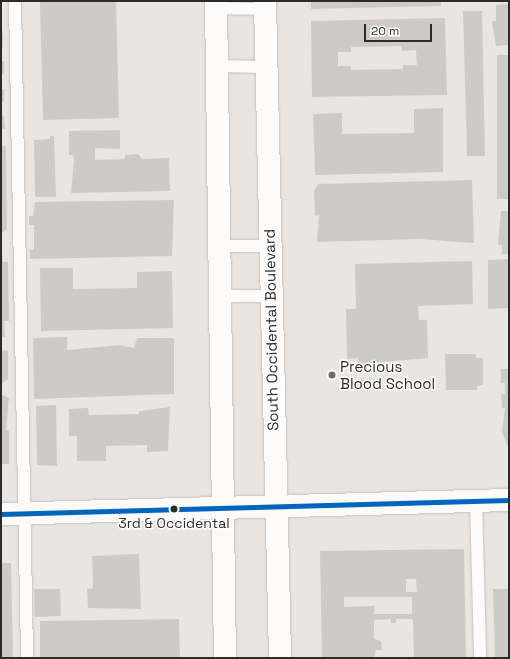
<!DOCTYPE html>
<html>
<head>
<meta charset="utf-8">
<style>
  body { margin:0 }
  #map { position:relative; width:510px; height:659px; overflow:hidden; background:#eae5e0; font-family:"Space Grotesk",sans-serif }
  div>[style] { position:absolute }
  .building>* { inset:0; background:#cecbc7 }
  .roads { filter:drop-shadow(0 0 1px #c3c1c1) drop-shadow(0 0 1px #c3c1c1) }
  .service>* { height:12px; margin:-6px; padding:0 6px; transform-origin:6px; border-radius:6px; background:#fcfbfa }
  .minor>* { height:22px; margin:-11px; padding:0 11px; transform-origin:11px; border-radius:11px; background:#fcfbfa }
  .secondary>* { height:22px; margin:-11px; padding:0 11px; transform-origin:11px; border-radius:11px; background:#fcfbfa }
  .bus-1>* { height:5px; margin:-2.5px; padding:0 2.5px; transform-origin:2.5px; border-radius:2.5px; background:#0065bd }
  .dots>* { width:11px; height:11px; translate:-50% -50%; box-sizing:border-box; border:2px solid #fff; border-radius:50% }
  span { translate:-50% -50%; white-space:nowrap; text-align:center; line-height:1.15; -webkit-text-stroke:3px #fff; paint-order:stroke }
  .bus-label { font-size:14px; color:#2b2b2b }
  .street-label { font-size:15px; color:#2b2b2b }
  .poi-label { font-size:15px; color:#2b2b2b }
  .left { translate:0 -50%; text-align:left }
  .frame { position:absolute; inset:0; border:2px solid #2b2b2b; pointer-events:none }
  .scale { position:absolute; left:364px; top:24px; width:68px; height:18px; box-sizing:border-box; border:2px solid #2b2b2b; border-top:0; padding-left:5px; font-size:12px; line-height:14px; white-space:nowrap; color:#2b2b2b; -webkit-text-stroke:3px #fff; paint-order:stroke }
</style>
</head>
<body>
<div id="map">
  <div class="building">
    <div style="clip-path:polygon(40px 1px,116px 1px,119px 118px,43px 120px)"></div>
    <div style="clip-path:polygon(311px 1px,441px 1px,441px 6px,311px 9px)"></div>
    <div style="clip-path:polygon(509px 4px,509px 45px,496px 46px,492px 21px,496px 21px,496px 5px)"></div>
    <div style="clip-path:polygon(463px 11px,482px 11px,485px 156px,467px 156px)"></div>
    <div style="clip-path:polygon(evenodd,445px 18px,447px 95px,312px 97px,311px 21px,445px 18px,402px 46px,402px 51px,416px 50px,417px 65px,403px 65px,403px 69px,351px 70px,351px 66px,338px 66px,338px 52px,351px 52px,351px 47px,402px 46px)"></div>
    <div style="clip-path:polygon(1px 33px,3px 33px,3px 48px,1px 48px)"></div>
    <div style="clip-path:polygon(497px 55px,509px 55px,509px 199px,497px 199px)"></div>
    <div style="clip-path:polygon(1px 61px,4px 61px,4px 74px,1px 74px)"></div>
    <div style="clip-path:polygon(1px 89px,4px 89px,4px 102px,1px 101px)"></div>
    <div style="clip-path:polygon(443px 108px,443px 172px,315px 175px,313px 114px,342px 113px,342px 134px,414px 133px,414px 109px)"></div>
    <div style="clip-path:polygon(1px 115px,4px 116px,5px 129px,1px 129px)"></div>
    <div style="clip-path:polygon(120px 130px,120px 149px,95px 148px,95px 160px,125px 159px,125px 155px,138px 154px,142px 159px,169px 158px,170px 191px,71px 193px,74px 160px,73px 155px,69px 155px,69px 131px)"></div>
    <div style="clip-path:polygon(50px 136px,54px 136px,56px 197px,35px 197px,34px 140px,50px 139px)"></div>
    <div style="clip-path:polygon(1px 146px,6px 146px,7px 229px,1px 234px)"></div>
    <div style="clip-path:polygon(472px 180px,474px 243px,419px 239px,317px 242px,319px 215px,315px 216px,314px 191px,318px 184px)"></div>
    <div style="clip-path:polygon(174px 200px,172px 256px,30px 259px,30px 250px,34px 250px,34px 225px,29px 225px,29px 216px,33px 216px,35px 202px)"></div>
    <div style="clip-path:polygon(501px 211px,509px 211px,509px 254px,502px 254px,502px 245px,498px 245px)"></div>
    <div style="clip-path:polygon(1px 245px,3px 262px,8px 262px,9px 321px,4px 321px,5px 337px,1px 337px)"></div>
    <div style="clip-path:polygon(509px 259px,509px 308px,488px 309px,488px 260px)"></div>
    <div style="clip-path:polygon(472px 261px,473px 304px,418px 306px,419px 320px,427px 320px,428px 358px,358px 364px,358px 358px,347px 359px,346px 309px,356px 309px,355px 264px)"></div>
    <div style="clip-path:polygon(40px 268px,73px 268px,73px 289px,137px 288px,137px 272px,172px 271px,173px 328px,41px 331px)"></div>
    <div style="clip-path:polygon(67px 337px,67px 350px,120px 345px,134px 348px,137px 338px,174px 338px,174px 394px,34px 399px,33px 338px)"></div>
    <div style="clip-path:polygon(8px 350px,8px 379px,1px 384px,1px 351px)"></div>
    <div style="clip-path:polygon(445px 354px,476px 354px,476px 358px,483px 358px,483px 385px,477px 386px,477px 390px,446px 390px)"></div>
    <div style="clip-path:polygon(501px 369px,509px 369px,509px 450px,502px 432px,505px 408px,502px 408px,501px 394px,505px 394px,505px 383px,501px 383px)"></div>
    <div style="clip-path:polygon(1px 394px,9px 398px,6px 430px,9px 431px,9px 464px,1px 464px)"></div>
    <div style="clip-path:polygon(56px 405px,57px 466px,37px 465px,36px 406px)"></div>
    <div style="clip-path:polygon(170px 407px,168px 451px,147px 452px,147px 445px,106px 446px,106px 461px,77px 461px,77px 436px,69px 436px,69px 409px,88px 408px,89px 415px,139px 414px,139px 411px)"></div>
    <div style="clip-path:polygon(evenodd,464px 549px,466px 658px,414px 658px,413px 619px,396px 619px,396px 623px,391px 623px,391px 619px,374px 620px,374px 639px,381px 641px,382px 650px,376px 650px,374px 658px,322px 658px,320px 551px,464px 549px,406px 579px,416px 579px,417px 592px,406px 592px,406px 579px,464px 549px,344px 597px,412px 597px,412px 614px,374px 614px,374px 606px,344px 607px,344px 597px)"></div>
    <div style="clip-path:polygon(139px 554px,141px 609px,88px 608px,87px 589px,93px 588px,92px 556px)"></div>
    <div style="clip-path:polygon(1px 563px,11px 563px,13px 658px,1px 658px)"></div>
    <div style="clip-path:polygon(34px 589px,60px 589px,61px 616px,35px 617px)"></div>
    <div style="clip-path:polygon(493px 589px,509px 589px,509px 658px,495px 658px)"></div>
    <div style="clip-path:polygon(179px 619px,180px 658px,40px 658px,40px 621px)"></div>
  </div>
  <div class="roads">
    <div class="service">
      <div style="left:15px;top:1px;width:657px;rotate:88.95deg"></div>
      <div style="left:216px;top:8px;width:49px;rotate:1.2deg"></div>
      <div style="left:217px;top:66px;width:49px;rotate:1.2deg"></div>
      <div style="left:218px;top:246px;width:52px"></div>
      <div style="left:218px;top:296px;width:52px"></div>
      <div style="left:476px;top:501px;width:157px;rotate:88.5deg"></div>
    </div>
    <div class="minor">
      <div style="left:216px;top:1px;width:657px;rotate:89.22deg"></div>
      <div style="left:265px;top:1px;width:657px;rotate:88.69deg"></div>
    </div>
    <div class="secondary">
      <div style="left:1px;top:514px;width:508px;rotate:-1.58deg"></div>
    </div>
  </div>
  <div class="bus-1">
    <div style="left:1px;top:514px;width:508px;rotate:-1.58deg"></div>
  </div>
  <div class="dots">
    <div style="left:332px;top:375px;background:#6e6c6a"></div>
    <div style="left:174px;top:509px;background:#2b2b2b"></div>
  </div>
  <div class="bus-label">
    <span style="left:174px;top:523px">3rd &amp; Occidental</span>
  </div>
  <div class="street-label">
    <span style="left:271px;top:330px;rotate:-91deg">South Occidental Boulevard</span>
  </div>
  <div class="poi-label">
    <span class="left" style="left:340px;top:375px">Precious<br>Blood School</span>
  </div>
  <div class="frame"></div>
  <div class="scale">20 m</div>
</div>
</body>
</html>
